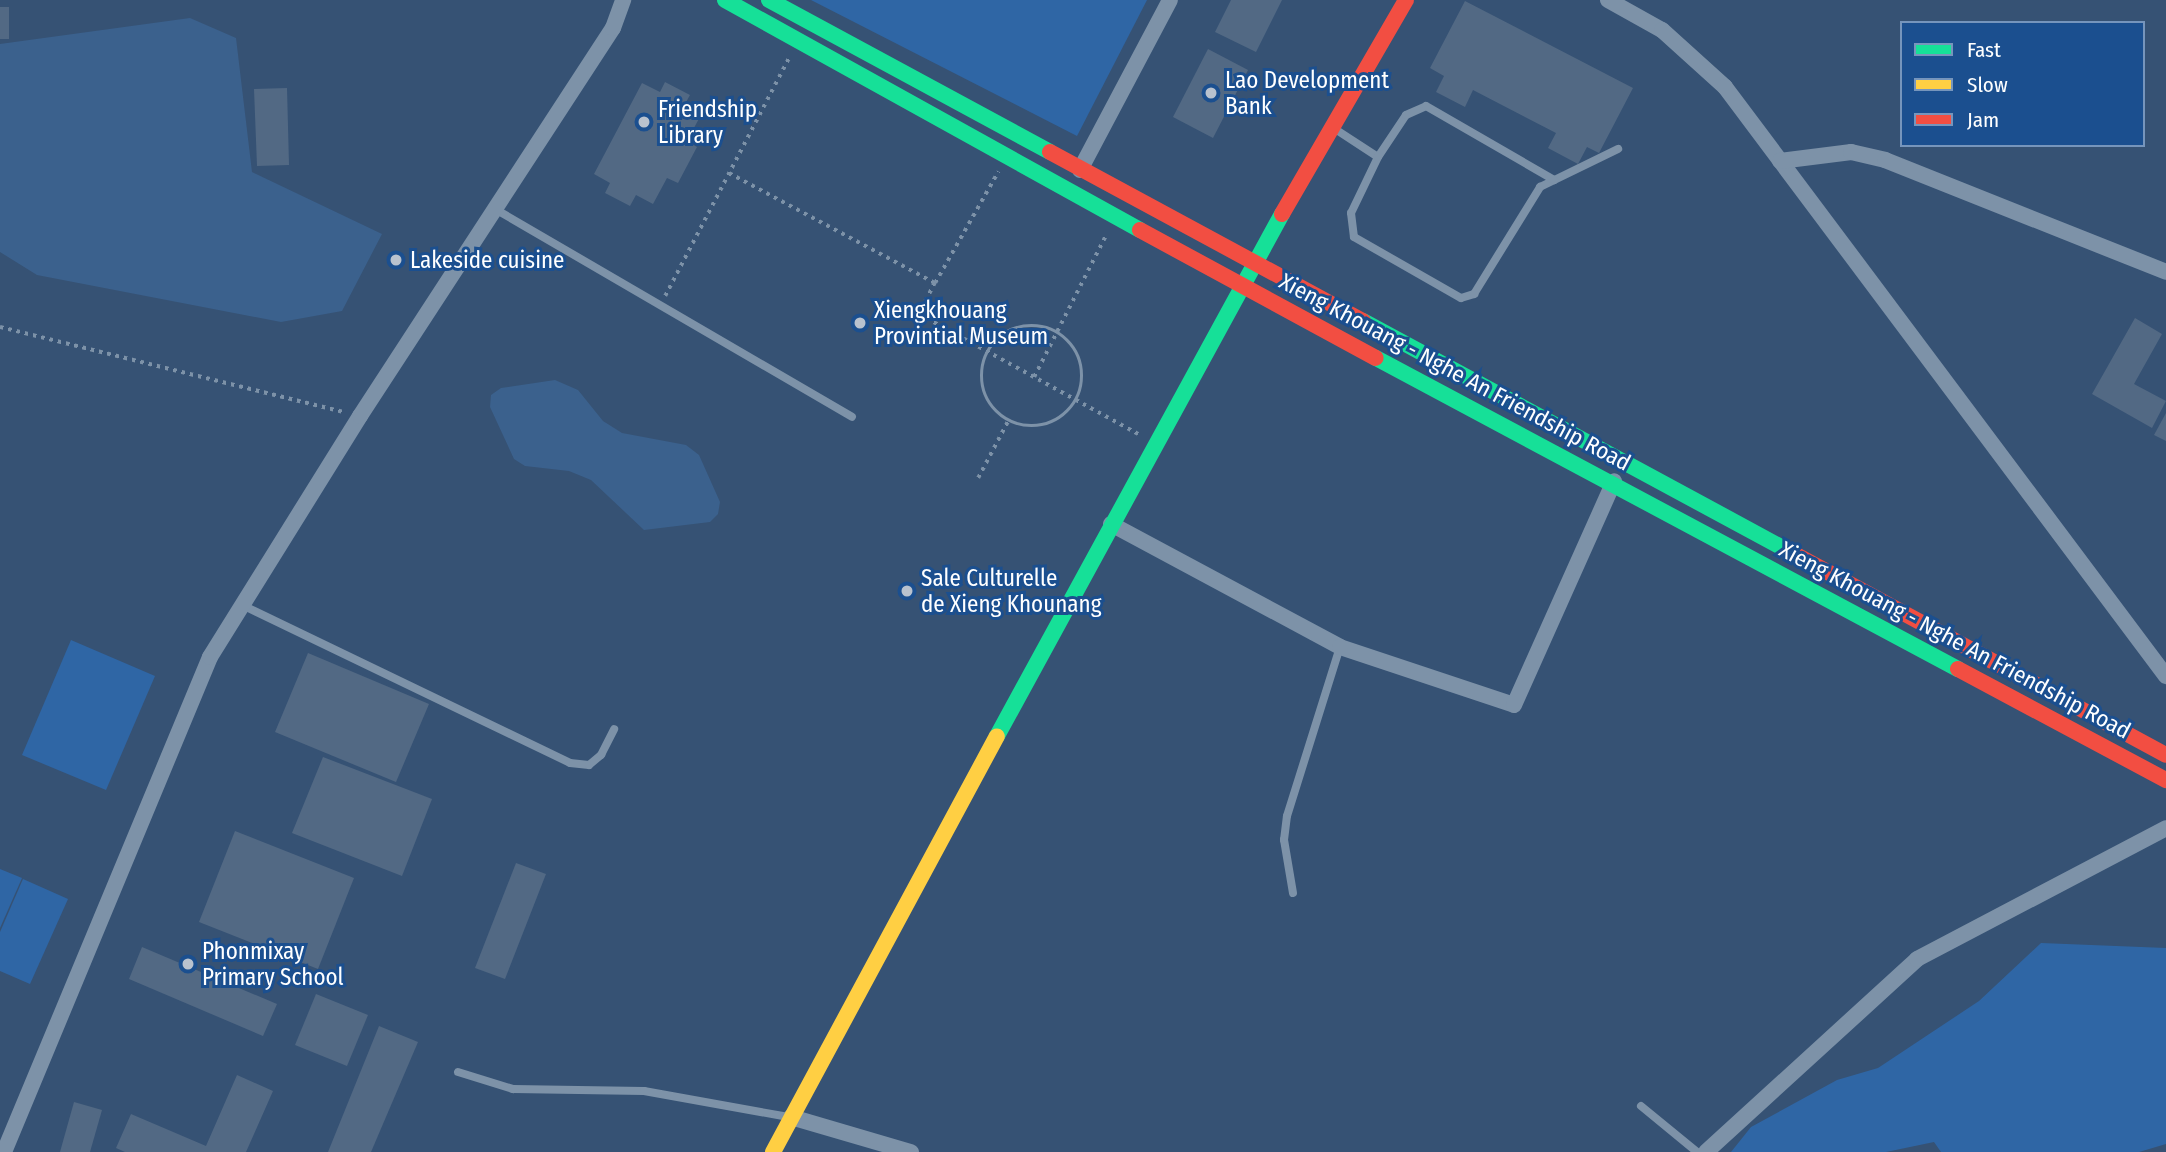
<!DOCTYPE html>
<html>
<head>
<meta charset="utf-8">
<style>
  body { margin:0 }
  #map { position:relative; width:2166px; height:1152px; overflow:hidden; background:#365274; font-family:"Fira Sans Condensed",sans-serif }
  div>[style] { position:absolute }
  .green>* { inset:0; background:#2f66a5 }
  .water>* { inset:0; background:#3b618d }
  .building>* { inset:0; background:#526984 }
  .path>* { height:3.5px; margin-top:-1.75px; transform-origin:0; background:repeating-linear-gradient(90deg,#7d92a8 0 3.5px,transparent 0 8.5px) }
  .path>.ring { margin:-1.75px; padding:0; box-sizing:content-box; background:none; border:3.5px solid #7d92a8; border-radius:50% }
  .lane>* { height:8px; margin:-4px; padding:0 4px; transform-origin:4px; border-radius:4px; background:#7d92a8 }
  .street>* { height:16px; margin:-8px; padding:0 8px; transform-origin:8px; border-radius:8px; background:#7d92a8 }
  .fast>* { height:16px; margin:-8px; padding:0 8px; transform-origin:8px; border-radius:8px; background:#16e098 }
  .slow>* { height:16px; margin:-8px; padding:0 8px; transform-origin:8px; border-radius:8px; background:#ffcf43 }
  .jam>* { height:16px; margin:-8px; padding:0 8px; transform-origin:8px; border-radius:8px; background:#f24e42 }
  .dots>* { width:19px; height:19px; translate:-50% -50%; box-sizing:border-box; border:4px solid #1b4f8f; border-radius:50% }
  span { translate:-50% -50%; white-space:nowrap; text-align:center; line-height:1.15; -webkit-text-stroke:6px #1b4f8f; paint-order:stroke }
  .poi-label { font-size:23px; color:#fff }
  .left { translate:0 -50%; text-align:left }
  .street-label { font-size:23px; color:#fff }
  .legend { position:absolute; left:1900px; top:21px; width:245px; height:126px; box-sizing:border-box; background:#1b4f8f; border:2px solid #7695bc; margin:0; padding:9px 12px; list-style:none; font-size:21px; color:#fff }
  .legend li { display:flex; align-items:center; gap:14px; height:35px }
  .legend b { width:35px; border:2px solid #7695bc }
</style>
</head>
<body>
<div id="map">
  <div class="green">
    <div style="clip-path:polygon(811px 0,1147px 0,1077px 136px)"></div>
    <div style="clip-path:polygon(71px 640px,155px 676px,106px 790px,22px 755px)"></div>
    <div style="clip-path:polygon(0 869px,22px 878px,0 928px)"></div>
    <div style="clip-path:polygon(23px 879px,68px 899px,30px 984px,0 971px,0 932px)"></div>
    <div style="clip-path:polygon(2041px 943px,2166px 948px,2166px 1144px,2139px 1152px,1941px 1152px,1934px 1142px,1886px 1152px,1731px 1152px,1751px 1127px,1837px 1080px,1878px 1068px,1979px 1001px)"></div>
  </div>
  <div class="water">
    <div style="clip-path:polygon(190px 18px,236px 38px,252px 172px,382px 234px,342px 311px,281px 322px,37px 275px,0 252px,0 44px)"></div>
    <div style="clip-path:polygon(555px 380px,578px 390px,603px 421px,622px 433px,686px 445px,699px 455px,720px 502px,718px 514px,710px 522px,644px 530px,591px 480px,569px 471px,525px 466px,514px 459px,490px 407px,491px 395px,501px 388px)"></div>
  </div>
  <div class="building">
    <div style="clip-path:polygon(1231px 0,1282px 0,1256px 52px,1215px 32px)"></div>
    <div style="clip-path:polygon(1465px 1px,1633px 88px,1599px 153px,1587px 147px,1578px 164px,1548px 148px,1556px 133px,1473px 90px,1465px 107px,1436px 92px,1444px 76px,1430px 68px)"></div>
    <div style="clip-path:polygon(0 7px,9px 7px,9px 39px,0 39px)"></div>
    <div style="clip-path:polygon(1208px 49px,1248px 70px,1213px 138px,1173px 117px)"></div>
    <div style="clip-path:polygon(665px 82px,690px 95px,685px 104px,702px 113px,687px 141px,697px 147px,678px 183px,667px 178px,653px 204px,636px 195px,630px 206px,605px 193px,610px 183px,594px 174px,642px 83px,660px 92px)"></div>
    <div style="clip-path:polygon(287px 88px,289px 165px,257px 166px,254px 89px)"></div>
    <div style="clip-path:polygon(2135px 318px,2162px 334px,2134px 384px,2166px 401px,2152px 428px,2092px 394px)"></div>
    <div style="clip-path:polygon(2166px 413px,2166px 441px,2154px 435px)"></div>
    <div style="clip-path:polygon(308px 653px,429px 704px,396px 782px,275px 732px)"></div>
    <div style="clip-path:polygon(323px 757px,432px 799px,402px 876px,292px 833px)"></div>
    <div style="clip-path:polygon(235px 831px,354px 878px,318px 969px,199px 922px)"></div>
    <div style="clip-path:polygon(516px 863px,546px 874px,505px 979px,475px 968px)"></div>
    <div style="clip-path:polygon(142px 947px,277px 1004px,263px 1036px,129px 979px)"></div>
    <div style="clip-path:polygon(316px 994px,368px 1015px,347px 1066px,295px 1045px)"></div>
    <div style="clip-path:polygon(379px 1026px,418px 1042px,371px 1152px,328px 1152px)"></div>
    <div style="clip-path:polygon(237px 1075px,273px 1091px,246px 1152px,125px 1152px,116px 1148px,131px 1114px,206px 1146px)"></div>
    <div style="clip-path:polygon(74px 1102px,102px 1110px,90px 1152px,60px 1152px)"></div>
  </div>
  <div class="path">
    <div style="left:729px;top:173px;width:234px;rotate:28.1deg"></div>
    <div style="left:935px;top:283px;width:128px;rotate:-60.4deg"></div>
    <div style="left:935px;top:283px;width:35px;rotate:117deg"></div>
    <div style="left:919px;top:314px;width:250px;rotate:28.7deg"></div>
    <div style="left:665px;top:296px;width:268px;rotate:-62.5deg"></div>
    <div class="ring" style="left:982px;top:326px;width:96.5px;height:96.5px"></div>
    <div style="left:0;top:327px;width:354px;rotate:13.9deg"></div>
    <div style="left:1034px;top:377px;width:161px;rotate:-63.1deg"></div>
    <div style="left:978px;top:478px;width:64px;rotate:-62.2deg"></div>
  </div>
  <div class="lane">
    <div style="left:1335px;top:129px;width:51px;rotate:33.1deg"></div>
    <div style="left:1378px;top:157px;width:62px;rotate:115.7deg"></div>
    <div style="left:1351px;top:213px;width:24px;rotate:83deg"></div>
    <div style="left:1354px;top:237px;width:123px;rotate:29.7deg"></div>
    <div style="left:1461px;top:298px;width:14px;rotate:-17deg"></div>
    <div style="left:1474px;top:294px;width:126px;rotate:-58.3deg"></div>
    <div style="left:1540px;top:187px;width:87px;rotate:-26deg"></div>
    <div style="left:1378px;top:157px;width:50px;rotate:-56.3deg"></div>
    <div style="left:1406px;top:115px;width:22px;rotate:-24deg"></div>
    <div style="left:1426px;top:106px;width:148px;rotate:30deg"></div>
    <div style="left:495px;top:209px;width:413px;rotate:30.2deg"></div>
    <div style="left:242px;top:605px;width:364px;rotate:25.7deg"></div>
    <div style="left:570px;top:763px;width:19px;rotate:6deg"></div>
    <div style="left:589px;top:765px;width:16px;rotate:-40deg"></div>
    <div style="left:601px;top:755px;width:29px;rotate:-63deg"></div>
    <div style="left:1293px;top:893px;width:54px;rotate:-99.6deg"></div>
    <div style="left:1284px;top:840px;width:24px;rotate:-83deg"></div>
    <div style="left:1287px;top:816px;width:177px;rotate:-72.6deg"></div>
    <div style="left:458px;top:1072px;width:58px;rotate:17.2deg"></div>
    <div style="left:513px;top:1089px;width:131px;rotate:0.9deg"></div>
    <div style="left:644px;top:1091px;width:147px;rotate:10.2deg"></div>
    <div style="left:1641px;top:1106px;width:72px;rotate:39.4deg"></div>
  </div>
  <div class="street">
    <div style="left:1608px;top:0;width:62px;rotate:29.1deg"></div>
    <div style="left:1662px;top:30px;width:85px;rotate:42.1deg"></div>
    <div style="left:1725px;top:87px;width:736px;rotate:53.18deg"></div>
    <div style="left:1780px;top:161px;width:72px;rotate:-7.2deg"></div>
    <div style="left:1851px;top:152px;width:35px;rotate:13deg"></div>
    <div style="left:1885px;top:160px;width:302px;rotate:21.7deg"></div>
    <div style="left:1080px;top:170px;width:192px;rotate:-62.1deg"></div>
    <div style="left:1111px;top:524px;width:260px;rotate:28.2deg"></div>
    <div style="left:1340px;top:647px;width:183px;rotate:18.4deg"></div>
    <div style="left:1514px;top:705px;width:245px;rotate:-65.9deg"></div>
    <div style="left:791px;top:1117px;width:125px;rotate:16.3deg"></div>
    <div style="left:4px;top:1152px;width:536px;rotate:-67.4deg"></div>
    <div style="left:210px;top:657px;width:284px;rotate:-58.1deg"></div>
    <div style="left:360px;top:416px;width:463px;rotate:-56.9deg"></div>
    <div style="left:613px;top:28px;width:30px;rotate:-70deg"></div>
    <div style="left:1706px;top:1152px;width:286px;rotate:-42.4deg"></div>
    <div style="left:1917px;top:959px;width:281px;rotate:-27.7deg"></div>
  </div>
  <div class="fast">
    <div style="left:725px;top:0;width:474px;rotate:29deg"></div>
    <div style="left:769px;top:0;width:319px;rotate:28.4deg"></div>
    <div style="left:1363px;top:321px;width:494px;rotate:28.4deg"></div>
    <div style="left:1376px;top:358px;width:660px;rotate:28.12deg"></div>
    <div style="left:997px;top:736px;width:595px;rotate:-61.37deg"></div>
  </div>
  <div class="slow">
    <div style="left:773px;top:1152px;width:472px;rotate:-61.7deg"></div>
  </div>
  <div class="jam">
    <div style="left:1050px;top:152px;width:356px;rotate:28.4deg"></div>
    <div style="left:1282px;top:214px;width:247px;rotate:-59.9deg"></div>
    <div style="left:1140px;top:230px;width:268px;rotate:28.5deg"></div>
    <div style="left:1798px;top:556px;width:418px;rotate:28.4deg"></div>
    <div style="left:1958px;top:669px;width:236px;rotate:28.1deg"></div>
  </div>
  <div class="dots">
    <div style="left:1211px;top:93px;background:#b9c2ce"></div>
    <div style="left:644px;top:122px;background:#b9c2ce"></div>
    <div style="left:396px;top:260px;background:#b9c2ce"></div>
    <div style="left:860px;top:323px;background:#b9c2ce"></div>
    <div style="left:907px;top:591px;background:#b9c2ce"></div>
    <div style="left:188px;top:964px;background:#b9c2ce"></div>
  </div>
  <div class="poi-label">
    <span class="left" style="left:1225px;top:93px">Lao Development<br>Bank</span>
    <span class="left" style="left:658px;top:122px">Friendship<br>Library</span>
    <span class="left" style="left:410px;top:260px">Lakeside cuisine</span>
    <span class="left" style="left:874px;top:323px">Xiengkhouang<br>Provintial Museum</span>
    <span class="left" style="left:921px;top:591px">Sale Culturelle<br>de Xieng Khounang</span>
    <span class="left" style="left:202px;top:964px">Phonmixay<br>Primary School</span>
  </div>
  <div class="street-label">
    <span style="left:1455px;top:372px;rotate:28deg">Xieng Khouang - Nghe An Friendship Road</span>
    <span style="left:1955px;top:640px;rotate:28deg">Xieng Khouang - Nghe An Friendship Road</span>
  </div>
  <ul class="legend">
  <li><b style="height:9px;background:#16e098"></b>Fast</li>
  <li><b style="height:9px;background:#ffcf43"></b>Slow</li>
  <li><b style="height:9px;background:#f24e42"></b>Jam</li>
  </ul>
</div>
</body>
</html>
